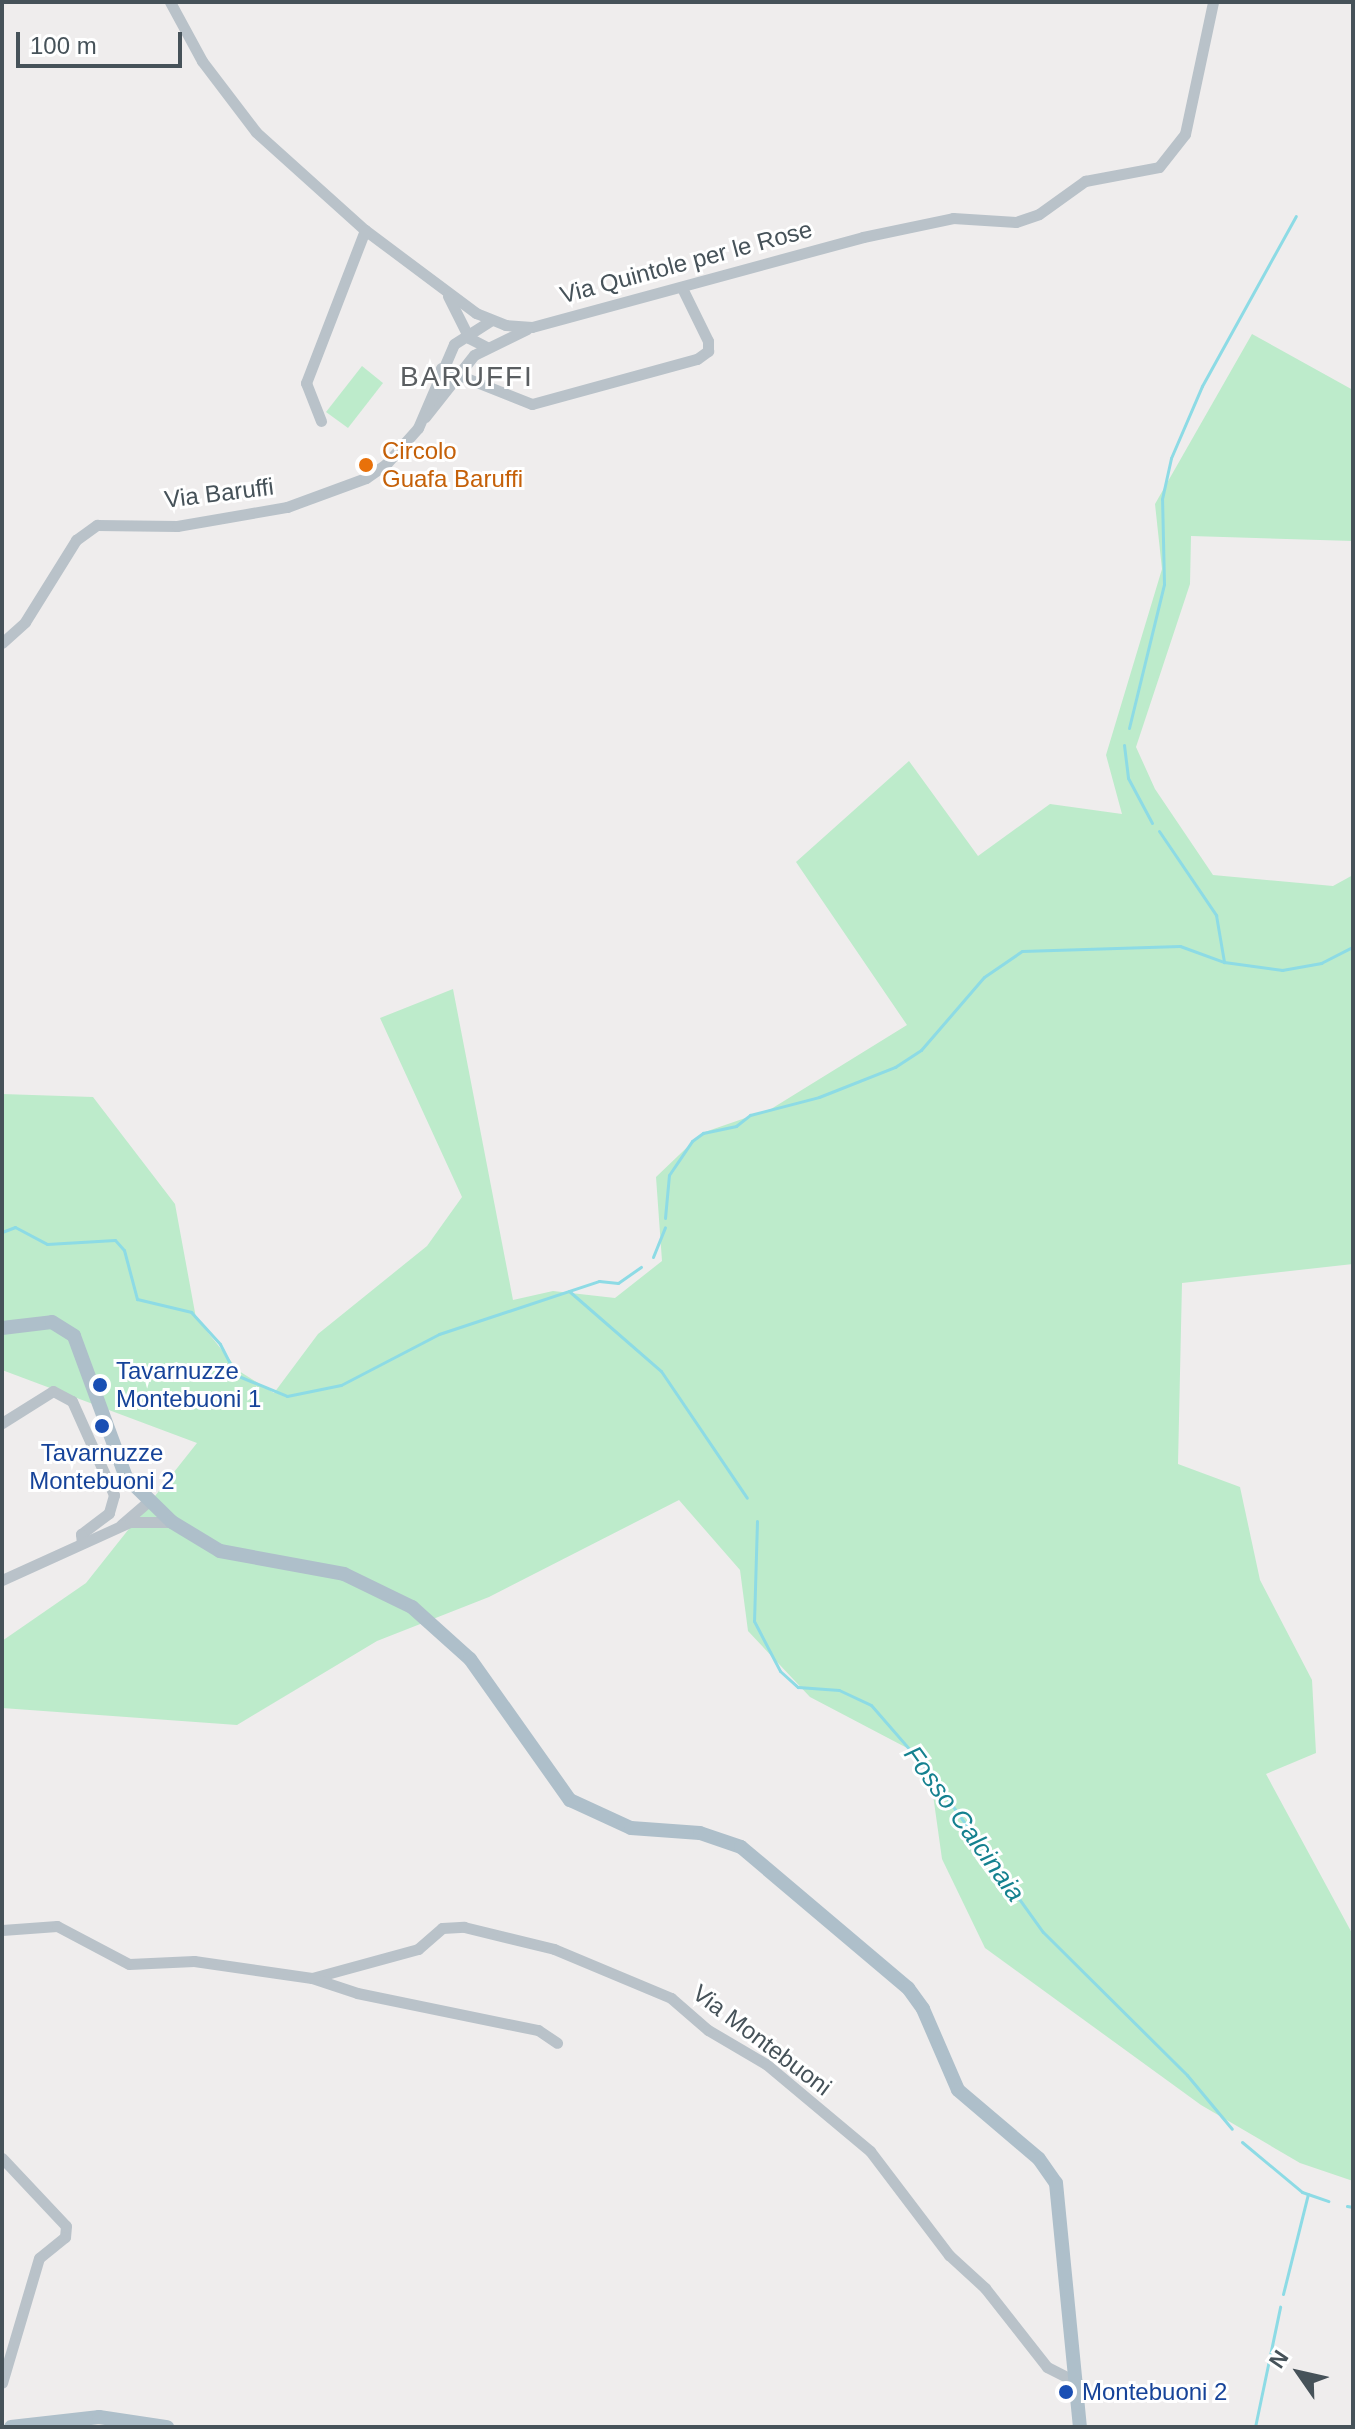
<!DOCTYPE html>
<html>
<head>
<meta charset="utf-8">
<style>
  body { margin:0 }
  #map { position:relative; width:1355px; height:2429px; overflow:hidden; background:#efeded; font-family:Arial,sans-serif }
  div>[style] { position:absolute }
  .green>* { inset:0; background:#bdebcb }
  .stream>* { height:3px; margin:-1.5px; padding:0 1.5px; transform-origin:1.5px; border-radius:1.5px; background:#8ddbe5 }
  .minor>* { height:11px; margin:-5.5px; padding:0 5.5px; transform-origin:5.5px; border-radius:5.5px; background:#b9c2c9 }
  .major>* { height:14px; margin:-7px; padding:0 7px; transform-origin:7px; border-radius:7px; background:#aebfca }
  .dots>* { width:22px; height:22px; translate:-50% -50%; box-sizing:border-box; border:4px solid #fff; border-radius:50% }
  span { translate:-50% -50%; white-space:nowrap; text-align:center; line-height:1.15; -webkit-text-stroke:6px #fff; paint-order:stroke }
  .street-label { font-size:24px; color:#465259 }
  .food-label { font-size:24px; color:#c56008 }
  .left { translate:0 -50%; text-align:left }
  .transit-label { font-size:24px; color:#164399 }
  .water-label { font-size:26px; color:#15818f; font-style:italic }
  .quarter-label { font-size:28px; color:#5a5e61; letter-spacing:2px }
  .frame { position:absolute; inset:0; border:4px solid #465259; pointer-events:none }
  .north { position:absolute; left:1259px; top:2333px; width:80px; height:80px; -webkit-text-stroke:6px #fff; paint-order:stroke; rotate:304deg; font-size:22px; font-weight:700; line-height:32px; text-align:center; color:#465259 }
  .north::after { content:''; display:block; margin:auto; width:28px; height:36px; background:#465259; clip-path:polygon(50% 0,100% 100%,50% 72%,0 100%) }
  .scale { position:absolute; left:16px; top:32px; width:166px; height:36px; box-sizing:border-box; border:4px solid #465259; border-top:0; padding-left:10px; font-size:24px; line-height:28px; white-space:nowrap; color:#465259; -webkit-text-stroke:6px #fff; paint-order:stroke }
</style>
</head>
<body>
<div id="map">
  <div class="green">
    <div style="clip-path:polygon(1252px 334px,1353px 390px,1353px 541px,1191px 536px,1190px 584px,1136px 747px,1155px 789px,1213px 875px,1333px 886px,1353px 875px,1353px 1264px,1182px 1283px,1178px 1464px,1240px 1487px,1260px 1580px,1312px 1680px,1316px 1753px,1266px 1774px,1353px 1935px,1353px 2181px,1300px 2163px,1201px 2105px,985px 1948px,942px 1859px,928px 1759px,810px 1697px,748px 1631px,740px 1570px,679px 1500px,489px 1597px,377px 1641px,237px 1725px,2px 1708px,2px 1641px,86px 1583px,197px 1443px,2px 1370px,2px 1094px,93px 1097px,175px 1204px,196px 1318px,239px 1371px,274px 1393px,318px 1334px,427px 1246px,462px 1197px,380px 1018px,453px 989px,513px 1300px,553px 1291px,615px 1298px,662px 1261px,656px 1177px,702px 1133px,771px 1109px,907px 1025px,796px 862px,909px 761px,978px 856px,1050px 804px,1122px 814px,1106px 755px,1162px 569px,1155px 504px)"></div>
    <div style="clip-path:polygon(362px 366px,383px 383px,348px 428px,326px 412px)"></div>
  </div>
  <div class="stream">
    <div style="left:1129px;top:728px;width:148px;rotate:-76.3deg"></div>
    <div style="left:1164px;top:584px;width:85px;rotate:-91.3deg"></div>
    <div style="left:1162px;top:499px;width:42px;rotate:-77.6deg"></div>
    <div style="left:1171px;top:458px;width:78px;rotate:-66.7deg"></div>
    <div style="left:1202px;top:386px;width:194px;rotate:-61.1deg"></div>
    <div style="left:1124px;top:745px;width:33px;rotate:83deg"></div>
    <div style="left:1128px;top:778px;width:51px;rotate:61.9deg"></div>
    <div style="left:1159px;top:831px;width:102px;rotate:55.8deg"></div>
    <div style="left:1216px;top:915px;width:48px;rotate:80.3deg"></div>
    <div style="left:665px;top:1218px;width:43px;rotate:-84.7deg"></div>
    <div style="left:669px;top:1175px;width:41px;rotate:-55.9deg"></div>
    <div style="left:692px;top:1141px;width:14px;rotate:-36deg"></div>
    <div style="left:703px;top:1133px;width:34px;rotate:-12deg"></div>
    <div style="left:736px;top:1126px;width:18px;rotate:-38deg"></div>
    <div style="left:750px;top:1115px;width:71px;rotate:-14.6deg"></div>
    <div style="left:819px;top:1097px;width:82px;rotate:-21.5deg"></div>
    <div style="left:895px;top:1067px;width:31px;rotate:-33deg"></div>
    <div style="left:921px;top:1050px;width:96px;rotate:-49.2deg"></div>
    <div style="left:984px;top:977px;width:46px;rotate:-34.4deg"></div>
    <div style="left:1022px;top:951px;width:158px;rotate:-1.8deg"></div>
    <div style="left:1180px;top:946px;width:47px;rotate:20deg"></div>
    <div style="left:1224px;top:962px;width:59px;rotate:7.9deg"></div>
    <div style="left:1282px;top:970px;width:40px;rotate:-10deg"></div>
    <div style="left:1321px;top:963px;width:36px;rotate:-27deg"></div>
    <div style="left:2px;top:1232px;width:14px;rotate:-21deg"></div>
    <div style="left:15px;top:1227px;width:36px;rotate:28deg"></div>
    <div style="left:47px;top:1244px;width:68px;rotate:-3.4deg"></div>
    <div style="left:115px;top:1240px;width:13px;rotate:48deg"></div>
    <div style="left:124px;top:1250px;width:51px;rotate:75.1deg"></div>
    <div style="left:137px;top:1299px;width:56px;rotate:13.5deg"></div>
    <div style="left:191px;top:1312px;width:43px;rotate:47.8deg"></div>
    <div style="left:220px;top:1344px;width:35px;rotate:63deg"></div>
    <div style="left:236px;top:1375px;width:55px;rotate:22.4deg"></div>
    <div style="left:287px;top:1396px;width:55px;rotate:-11.5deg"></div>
    <div style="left:341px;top:1385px;width:110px;rotate:-27.5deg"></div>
    <div style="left:439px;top:1334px;width:169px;rotate:-18.3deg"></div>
    <div style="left:599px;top:1281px;width:19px;rotate:6deg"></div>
    <div style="left:618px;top:1283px;width:28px;rotate:-35deg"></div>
    <div style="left:653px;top:1257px;width:32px;rotate:-68deg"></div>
    <div style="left:569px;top:1291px;width:122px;rotate:41deg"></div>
    <div style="left:661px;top:1371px;width:153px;rotate:55.9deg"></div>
    <div style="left:757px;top:1521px;width:100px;rotate:91.7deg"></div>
    <div style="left:754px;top:1621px;width:56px;rotate:62.5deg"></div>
    <div style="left:780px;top:1671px;width:24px;rotate:42deg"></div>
    <div style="left:798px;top:1687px;width:41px;rotate:4.2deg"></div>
    <div style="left:839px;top:1690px;width:35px;rotate:25deg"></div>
    <div style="left:871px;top:1705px;width:81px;rotate:49deg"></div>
    <div style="left:924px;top:1766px;width:204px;rotate:54.4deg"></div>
    <div style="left:1043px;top:1932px;width:203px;rotate:44.8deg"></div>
    <div style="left:1187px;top:2075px;width:70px;rotate:50.2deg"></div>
    <div style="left:1242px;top:2142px;width:78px;rotate:39.8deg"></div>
    <div style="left:1302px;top:2192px;width:28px;rotate:19deg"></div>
    <div style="left:1347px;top:2206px;width:6px;rotate:9deg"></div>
    <div style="left:1283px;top:2294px;width:103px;rotate:-76deg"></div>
    <div style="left:1255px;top:2427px;width:123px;rotate:-78.2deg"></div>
  </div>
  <div class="minor">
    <div style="left:170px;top:2px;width:67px;rotate:61.5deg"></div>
    <div style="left:202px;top:61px;width:89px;rotate:52.7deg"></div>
    <div style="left:256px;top:132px;width:147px;rotate:42deg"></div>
    <div style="left:365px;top:230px;width:139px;rotate:36.8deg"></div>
    <div style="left:476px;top:313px;width:31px;rotate:22deg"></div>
    <div style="left:505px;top:325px;width:27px;rotate:4deg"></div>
    <div style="left:532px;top:327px;width:343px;rotate:-15.2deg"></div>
    <div style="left:863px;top:237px;width:92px;rotate:-11.9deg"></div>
    <div style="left:953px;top:218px;width:63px;rotate:3.6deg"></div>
    <div style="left:1016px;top:222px;width:24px;rotate:-19deg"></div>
    <div style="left:1039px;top:214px;width:57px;rotate:-35.7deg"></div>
    <div style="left:1085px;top:181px;width:75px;rotate:-10.7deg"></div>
    <div style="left:1159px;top:167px;width:42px;rotate:-51.8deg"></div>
    <div style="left:1185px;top:134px;width:135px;rotate:-78deg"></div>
    <div style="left:448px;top:296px;width:47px;rotate:63.4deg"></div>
    <div style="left:469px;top:338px;width:20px;rotate:27deg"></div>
    <div style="left:441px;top:368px;width:98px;rotate:21.6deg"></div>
    <div style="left:532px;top:404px;width:171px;rotate:-15.3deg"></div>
    <div style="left:697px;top:359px;width:14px;rotate:-36deg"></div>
    <div style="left:708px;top:351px;width:10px;rotate:-90deg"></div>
    <div style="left:708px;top:341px;width:57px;rotate:-116.1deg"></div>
    <div style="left:425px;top:417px;width:79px;rotate:-51.7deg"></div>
    <div style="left:474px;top:355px;width:59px;rotate:-26.1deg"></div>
    <div style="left:321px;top:421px;width:41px;rotate:-111.5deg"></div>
    <div style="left:306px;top:383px;width:164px;rotate:-68.9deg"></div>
    <div style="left:2px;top:643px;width:31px;rotate:-42deg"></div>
    <div style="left:25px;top:622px;width:97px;rotate:-58.1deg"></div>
    <div style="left:76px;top:540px;width:26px;rotate:-36deg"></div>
    <div style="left:97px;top:525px;width:80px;rotate:0.7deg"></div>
    <div style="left:177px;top:526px;width:112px;rotate:-9.8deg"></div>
    <div style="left:287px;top:507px;width:84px;rotate:-20.2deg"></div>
    <div style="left:366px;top:478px;width:24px;rotate:-35deg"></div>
    <div style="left:386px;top:464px;width:48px;rotate:-48.4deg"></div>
    <div style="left:418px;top:428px;width:91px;rotate:-66.8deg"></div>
    <div style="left:454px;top:344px;width:43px;rotate:-32.6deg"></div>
    <div style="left:2px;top:1423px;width:60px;rotate:-32.1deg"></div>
    <div style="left:53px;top:1391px;width:21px;rotate:28deg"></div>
    <div style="left:72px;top:1401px;width:103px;rotate:65.9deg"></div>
    <div style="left:114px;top:1495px;width:19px;rotate:106deg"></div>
    <div style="left:109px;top:1513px;width:35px;rotate:143deg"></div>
    <div style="left:81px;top:1534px;width:9px;rotate:84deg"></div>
    <div style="left:121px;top:1525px;width:35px;rotate:-41deg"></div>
    <div style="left:2px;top:1580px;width:141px;rotate:-24.4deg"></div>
    <div style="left:130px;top:1522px;width:42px"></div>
    <div style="left:2px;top:1930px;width:55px;rotate:-4.2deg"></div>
    <div style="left:57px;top:1926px;width:81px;rotate:27.8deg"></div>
    <div style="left:129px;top:1964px;width:65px;rotate:-2.6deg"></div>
    <div style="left:194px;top:1961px;width:119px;rotate:8.2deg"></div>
    <div style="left:312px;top:1978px;width:110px;rotate:-15.3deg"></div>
    <div style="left:418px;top:1949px;width:32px;rotate:-41deg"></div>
    <div style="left:442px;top:1928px;width:22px;rotate:-3deg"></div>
    <div style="left:464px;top:1927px;width:93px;rotate:13.7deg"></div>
    <div style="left:554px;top:1949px;width:127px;rotate:22.7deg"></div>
    <div style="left:671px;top:1998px;width:49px;rotate:40.9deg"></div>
    <div style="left:708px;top:2030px;width:67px;rotate:30.4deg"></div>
    <div style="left:766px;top:2064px;width:136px;rotate:39.9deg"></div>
    <div style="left:870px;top:2151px;width:131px;rotate:52.8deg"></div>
    <div style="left:949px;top:2255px;width:49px;rotate:42.5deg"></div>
    <div style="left:985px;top:2288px;width:100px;rotate:51.9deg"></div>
    <div style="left:1047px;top:2367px;width:34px;rotate:27deg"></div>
    <div style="left:312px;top:1978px;width:47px;rotate:18.4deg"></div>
    <div style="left:357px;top:1993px;width:185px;rotate:11.6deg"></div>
    <div style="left:538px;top:2030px;width:23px;rotate:34deg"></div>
    <div style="left:2px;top:2158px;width:93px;rotate:46.7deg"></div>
    <div style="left:66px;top:2226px;width:11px;rotate:95deg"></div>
    <div style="left:65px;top:2237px;width:33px;rotate:141deg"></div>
    <div style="left:39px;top:2258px;width:130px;rotate:106.5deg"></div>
  </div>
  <div class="major">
    <div style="left:2px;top:1328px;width:50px;rotate:-6.8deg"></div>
    <div style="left:52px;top:1322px;width:26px;rotate:32deg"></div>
    <div style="left:74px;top:1336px;width:150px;rotate:69.8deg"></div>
    <div style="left:126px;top:1477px;width:64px;rotate:44.4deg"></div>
    <div style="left:172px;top:1522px;width:56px;rotate:31.1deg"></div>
    <div style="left:220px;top:1551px;width:126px;rotate:10.5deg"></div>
    <div style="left:344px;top:1574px;width:76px;rotate:25.9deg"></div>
    <div style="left:412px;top:1607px;width:78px;rotate:41.9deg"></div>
    <div style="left:470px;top:1659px;width:173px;rotate:54.7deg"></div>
    <div style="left:570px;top:1800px;width:67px;rotate:24.7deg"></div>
    <div style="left:631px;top:1828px;width:69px;rotate:4.1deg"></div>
    <div style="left:700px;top:1833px;width:43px;rotate:18.9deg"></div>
    <div style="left:741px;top:1847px;width:219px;rotate:40.2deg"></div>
    <div style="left:908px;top:1988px;width:26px;rotate:54deg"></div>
    <div style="left:923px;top:2009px;width:88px;rotate:66.6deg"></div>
    <div style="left:958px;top:2090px;width:106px;rotate:40.4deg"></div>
    <div style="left:1039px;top:2159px;width:29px;rotate:55deg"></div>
    <div style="left:1056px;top:2183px;width:245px;rotate:84.4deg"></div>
    <div style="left:11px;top:2427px;width:89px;rotate:-6.5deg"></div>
    <div style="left:99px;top:2417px;width:69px;rotate:8.4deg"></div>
  </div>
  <div class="dots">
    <div style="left:366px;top:465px;background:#e8710a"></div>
    <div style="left:100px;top:1385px;background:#1a4fb4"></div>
    <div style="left:102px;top:1426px;background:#1a4fb4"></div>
    <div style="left:1066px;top:2392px;background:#1a4fb4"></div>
  </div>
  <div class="street-label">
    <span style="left:686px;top:262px;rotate:-15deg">Via Quintole per le Rose</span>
    <span style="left:219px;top:493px;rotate:-7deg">Via Baruffi</span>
    <span style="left:762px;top:2040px;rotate:37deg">Via Montebuoni</span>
  </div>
  <div class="food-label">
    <span class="left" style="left:382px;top:465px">Circolo<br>Guafa Baruffi</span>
  </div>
  <div class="transit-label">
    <span class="left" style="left:116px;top:1385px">Tavarnuzze<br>Montebuoni 1</span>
    <span style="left:102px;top:1467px">Tavarnuzze<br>Montebuoni 2</span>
    <span class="left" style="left:1082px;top:2392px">Montebuoni 2</span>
  </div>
  <div class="water-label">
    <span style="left:964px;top:1824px;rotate:54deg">Fosso Calcinaia</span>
  </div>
  <div class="quarter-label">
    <span style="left:467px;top:377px">BARUFFI</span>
  </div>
  <div class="frame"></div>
  <div class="north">N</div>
  <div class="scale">100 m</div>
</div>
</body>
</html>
